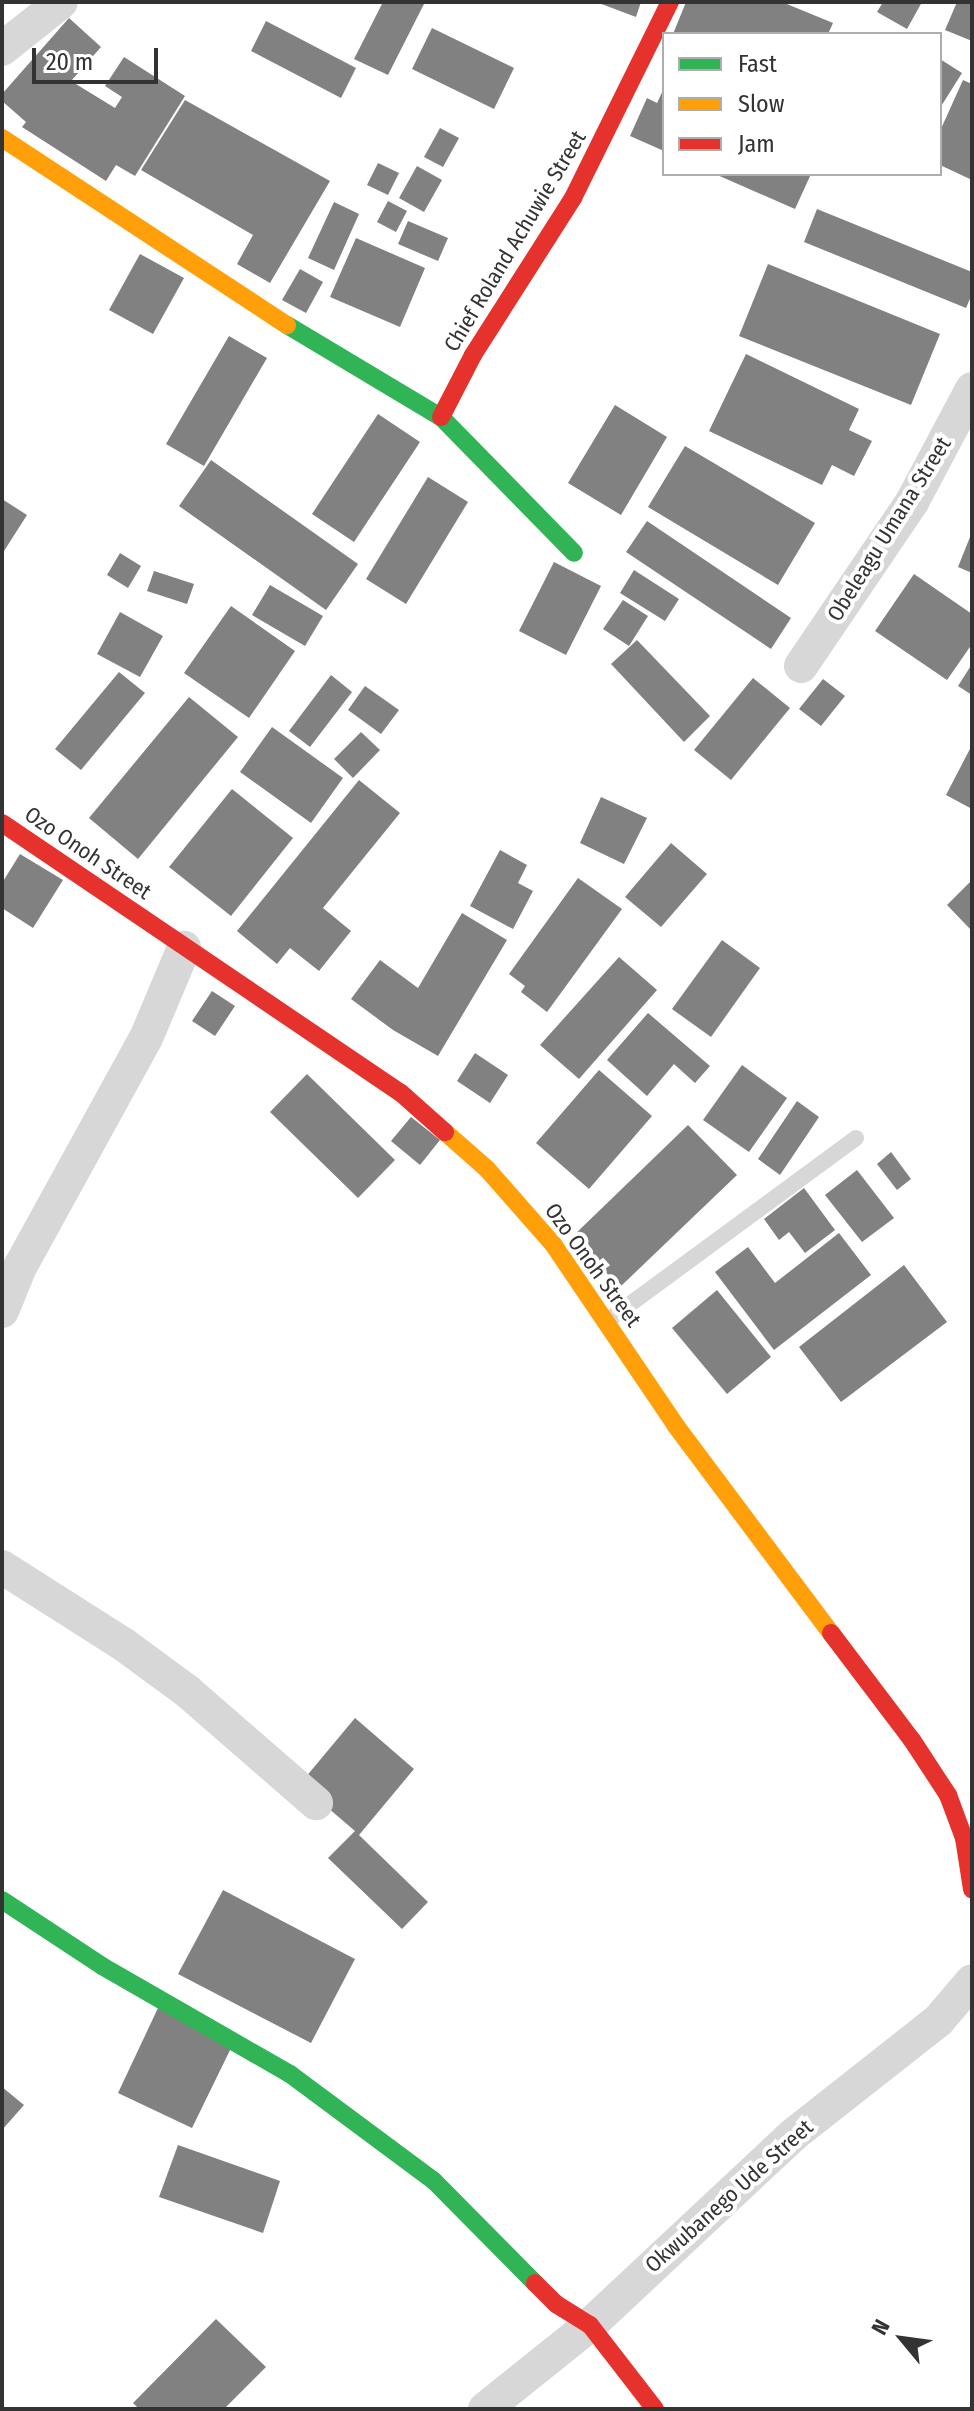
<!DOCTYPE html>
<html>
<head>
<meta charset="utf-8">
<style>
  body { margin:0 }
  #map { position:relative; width:974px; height:2411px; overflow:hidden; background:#fff; font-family:"Fira Sans Condensed",sans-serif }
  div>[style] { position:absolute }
  .building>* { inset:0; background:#818181 }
  .lane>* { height:16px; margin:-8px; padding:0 8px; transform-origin:8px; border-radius:8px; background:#d7d7d7 }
  .street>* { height:34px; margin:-17px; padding:0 17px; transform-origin:17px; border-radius:17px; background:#d7d7d7 }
  .fast>* { height:18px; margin:-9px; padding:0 9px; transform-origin:9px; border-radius:9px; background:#30b455 }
  .slow>* { height:18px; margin:-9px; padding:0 9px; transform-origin:9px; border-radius:9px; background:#ff9f0a }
  .jam>* { height:18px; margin:-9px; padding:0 9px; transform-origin:9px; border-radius:9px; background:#e5322d }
  span { translate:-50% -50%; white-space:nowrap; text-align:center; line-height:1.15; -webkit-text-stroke:8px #fff; paint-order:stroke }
  .street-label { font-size:22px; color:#333 }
  .frame { position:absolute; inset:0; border:4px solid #333; pointer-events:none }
  .legend { position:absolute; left:662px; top:32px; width:280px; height:144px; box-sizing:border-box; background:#fff; border:2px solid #adadad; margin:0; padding:10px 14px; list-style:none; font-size:24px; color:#333 }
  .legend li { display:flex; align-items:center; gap:16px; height:40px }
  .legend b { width:40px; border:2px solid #adadad }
  .north { position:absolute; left:862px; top:2299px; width:80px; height:80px; -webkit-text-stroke:6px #fff; paint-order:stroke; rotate:299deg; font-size:22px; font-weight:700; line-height:32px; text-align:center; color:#333 }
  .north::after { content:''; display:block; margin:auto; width:28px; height:36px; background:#333; clip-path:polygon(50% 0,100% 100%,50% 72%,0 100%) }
  .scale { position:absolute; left:32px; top:48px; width:126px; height:36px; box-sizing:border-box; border:4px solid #333; border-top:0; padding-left:10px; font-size:24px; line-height:28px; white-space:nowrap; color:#333; -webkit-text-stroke:6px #fff; paint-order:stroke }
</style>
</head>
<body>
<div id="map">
  <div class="building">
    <div style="clip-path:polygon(383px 2px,425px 2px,388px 75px,354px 59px)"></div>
    <div style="clip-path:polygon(596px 2px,641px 2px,636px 17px)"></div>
    <div style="clip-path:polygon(686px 2px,782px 2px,833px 23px,828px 34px,673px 34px)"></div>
    <div style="clip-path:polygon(883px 2px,922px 2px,907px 29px,877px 12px)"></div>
    <div style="clip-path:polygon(957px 2px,972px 2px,972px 41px,945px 30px)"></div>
    <div style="clip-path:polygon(69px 18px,101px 47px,71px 81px,115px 108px,122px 97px,105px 86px,124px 57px,185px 96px,135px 176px,116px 165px,106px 181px,22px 127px,26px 122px,2px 101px,2px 94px)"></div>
    <div style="clip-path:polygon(266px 21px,356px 68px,341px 98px,251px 51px)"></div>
    <div style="clip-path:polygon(432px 28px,514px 68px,494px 109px,412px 69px)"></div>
    <div style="clip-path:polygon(940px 59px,962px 73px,940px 108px)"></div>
    <div style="clip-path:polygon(963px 80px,972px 84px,972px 180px,940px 165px,940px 131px)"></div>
    <div style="clip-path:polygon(664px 88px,664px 151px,630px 136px,647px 98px,657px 103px)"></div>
    <div style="clip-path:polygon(185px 100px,330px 181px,270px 283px,237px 264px,253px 235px,141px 170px)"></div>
    <div style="clip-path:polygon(440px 128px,459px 138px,443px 167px,424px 157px)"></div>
    <div style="clip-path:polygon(378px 163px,399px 173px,388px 195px,367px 185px)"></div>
    <div style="clip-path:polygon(417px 166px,442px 180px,424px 212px,399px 198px)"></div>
    <div style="clip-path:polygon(715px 174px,811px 174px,795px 209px)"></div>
    <div style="clip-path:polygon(388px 201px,407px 211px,396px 232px,377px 222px)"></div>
    <div style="clip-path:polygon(334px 202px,359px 214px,334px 270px,308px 258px)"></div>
    <div style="clip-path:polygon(817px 209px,972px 272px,972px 294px,966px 308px,804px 242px)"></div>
    <div style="clip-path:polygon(408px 221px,448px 238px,438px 261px,398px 244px)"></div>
    <div style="clip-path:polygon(356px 238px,425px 268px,400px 327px,330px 297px)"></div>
    <div style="clip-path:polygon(140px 254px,184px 278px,153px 334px,109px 310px)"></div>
    <div style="clip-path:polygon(768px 264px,940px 334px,911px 405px,739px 336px)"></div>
    <div style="clip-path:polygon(300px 269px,323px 282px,306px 313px,282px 300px)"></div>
    <div style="clip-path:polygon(229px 336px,267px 358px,204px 466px,166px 444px)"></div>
    <div style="clip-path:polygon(746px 354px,859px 409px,849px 430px,872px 441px,854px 476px,832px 465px,822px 485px,709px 431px)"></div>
    <div style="clip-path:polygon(615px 405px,667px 437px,621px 515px,568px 483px)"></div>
    <div style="clip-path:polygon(378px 414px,420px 442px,354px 542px,312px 514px)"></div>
    <div style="clip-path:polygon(685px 446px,815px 523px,778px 585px,648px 507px)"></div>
    <div style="clip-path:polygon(211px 460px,358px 564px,326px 610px,179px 506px)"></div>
    <div style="clip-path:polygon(428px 477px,468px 502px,406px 604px,366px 579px)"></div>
    <div style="clip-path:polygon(2px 499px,27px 515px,4px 551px,2px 550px)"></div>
    <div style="clip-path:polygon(647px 521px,791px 618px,771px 649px,626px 552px)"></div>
    <div style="clip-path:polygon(972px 532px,972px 573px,958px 567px)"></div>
    <div style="clip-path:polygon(120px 553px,141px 566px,128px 588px,107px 575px)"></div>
    <div style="clip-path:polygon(554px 562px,601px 586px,566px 655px,519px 631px)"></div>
    <div style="clip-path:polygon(634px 570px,679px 599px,665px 621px,620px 593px)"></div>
    <div style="clip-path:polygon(154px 571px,194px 584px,187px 604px,147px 591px)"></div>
    <div style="clip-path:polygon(914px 574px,972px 614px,972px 644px,947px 680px,875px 631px)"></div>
    <div style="clip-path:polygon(270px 585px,323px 616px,305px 646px,252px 615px)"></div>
    <div style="clip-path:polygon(623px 600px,648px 616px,629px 646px,603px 629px)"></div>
    <div style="clip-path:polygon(231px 606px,295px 651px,249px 718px,184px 673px)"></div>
    <div style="clip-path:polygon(120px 612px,163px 636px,140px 677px,97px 654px)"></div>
    <div style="clip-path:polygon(637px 640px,710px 716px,684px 742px,611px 664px)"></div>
    <div style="clip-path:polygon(972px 664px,972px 695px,958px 686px)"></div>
    <div style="clip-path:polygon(119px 672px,145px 693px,81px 770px,55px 749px)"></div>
    <div style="clip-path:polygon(331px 675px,352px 692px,310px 747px,289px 731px)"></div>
    <div style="clip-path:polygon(753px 678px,790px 708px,731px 780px,694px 750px)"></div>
    <div style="clip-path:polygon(823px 679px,845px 696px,821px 726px,799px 709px)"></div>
    <div style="clip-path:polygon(365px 686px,399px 710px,381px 734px,348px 710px)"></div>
    <div style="clip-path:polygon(189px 697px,238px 737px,138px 859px,89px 818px)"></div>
    <div style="clip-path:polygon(272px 727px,343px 778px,311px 823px,240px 772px)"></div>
    <div style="clip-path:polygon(361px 732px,380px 750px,353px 778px,334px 759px)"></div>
    <div style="clip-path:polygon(972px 745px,972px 809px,946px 795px)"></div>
    <div style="clip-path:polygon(359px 780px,400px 813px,323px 908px,351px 931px,319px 971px,290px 948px,277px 964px,237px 931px)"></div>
    <div style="clip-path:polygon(232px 789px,293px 838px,231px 916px,169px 867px)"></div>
    <div style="clip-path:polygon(601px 797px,647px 818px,624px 864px,580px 843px)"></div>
    <div style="clip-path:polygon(671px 843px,707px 874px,661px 927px,625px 897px)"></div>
    <div style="clip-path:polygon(500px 850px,527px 865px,518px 883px,533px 891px,513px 929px,470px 906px)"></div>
    <div style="clip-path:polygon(20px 854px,63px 880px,33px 928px,2px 908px,2px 883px)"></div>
    <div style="clip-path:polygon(578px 878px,622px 909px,547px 1012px,521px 992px,525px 986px,509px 974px)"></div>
    <div style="clip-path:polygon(972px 880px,972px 931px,947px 905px)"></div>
    <div style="clip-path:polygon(462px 913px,507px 940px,438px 1056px,393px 1030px,351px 999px,380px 960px,418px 988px)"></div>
    <div style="clip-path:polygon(722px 940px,760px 968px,711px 1037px,672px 1009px)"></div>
    <div style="clip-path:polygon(619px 957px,657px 990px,579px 1079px,540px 1045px)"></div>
    <div style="clip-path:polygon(212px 991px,235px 1006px,215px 1036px,192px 1021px)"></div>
    <div style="clip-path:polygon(648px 1013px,710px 1066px,695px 1083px,674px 1064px,647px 1096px,607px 1060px)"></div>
    <div style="clip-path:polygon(475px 1053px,508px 1075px,490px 1103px,457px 1081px)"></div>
    <div style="clip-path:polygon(742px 1065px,787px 1098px,749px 1152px,703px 1120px)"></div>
    <div style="clip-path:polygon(599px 1070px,652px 1116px,589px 1189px,536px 1143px)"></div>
    <div style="clip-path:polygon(307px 1074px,395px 1160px,358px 1198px,270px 1112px)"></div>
    <div style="clip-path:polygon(797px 1101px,819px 1117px,780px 1175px,758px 1159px)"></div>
    <div style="clip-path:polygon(411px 1117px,440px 1140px,420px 1165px,391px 1141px)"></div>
    <div style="clip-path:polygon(688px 1125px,737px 1175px,620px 1287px,572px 1237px)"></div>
    <div style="clip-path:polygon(891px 1152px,911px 1179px,897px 1190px,877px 1164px)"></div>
    <div style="clip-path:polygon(857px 1170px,894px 1218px,862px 1242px,825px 1195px)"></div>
    <div style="clip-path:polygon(804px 1188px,835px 1230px,805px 1253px,789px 1232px,779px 1240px,764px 1219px)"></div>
    <div style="clip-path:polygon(839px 1233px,871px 1275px,774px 1350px,715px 1272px,748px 1247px,775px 1283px)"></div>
    <div style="clip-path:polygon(904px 1265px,947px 1322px,841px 1402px,799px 1347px)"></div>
    <div style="clip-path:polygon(717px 1290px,771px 1357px,727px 1394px,672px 1328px)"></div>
    <div style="clip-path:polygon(355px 1718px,414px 1769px,359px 1835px,428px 1902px,402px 1929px,328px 1858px,355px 1831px,300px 1784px)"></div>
    <div style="clip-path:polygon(223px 1890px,355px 1959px,311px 2043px,178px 1974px)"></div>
    <div style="clip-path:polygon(158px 2008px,233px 2044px,192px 2128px,118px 2093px)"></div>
    <div style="clip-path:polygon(2px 2087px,24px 2105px,2px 2130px)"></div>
    <div style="clip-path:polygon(178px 2145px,280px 2181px,263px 2233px,159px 2197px)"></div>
    <div style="clip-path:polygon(216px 2319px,266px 2367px,224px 2409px,139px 2409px,133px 2403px)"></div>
  </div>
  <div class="lane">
    <div style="left:607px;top:1321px;width:309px;rotate:-36.3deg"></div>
  </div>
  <div class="street">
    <div style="left:2px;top:49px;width:75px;rotate:-38.5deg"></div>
    <div style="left:801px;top:666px;width:198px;rotate:-55.9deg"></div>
    <div style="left:912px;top:502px;width:128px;rotate:-62deg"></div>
    <div style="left:2px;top:1311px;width:48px;rotate:-67.8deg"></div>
    <div style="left:20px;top:1267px;width:261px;rotate:-61.2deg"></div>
    <div style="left:146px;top:1038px;width:98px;rotate:-67.1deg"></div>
    <div style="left:2px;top:1567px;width:143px;rotate:32.5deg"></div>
    <div style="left:123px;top:1644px;width:79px;rotate:36.3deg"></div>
    <div style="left:187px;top:1691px;width:171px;rotate:41deg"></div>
    <div style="left:485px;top:2409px;width:134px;rotate:-38.7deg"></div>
    <div style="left:590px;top:2325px;width:278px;rotate:-43.1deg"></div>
    <div style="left:793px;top:2135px;width:184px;rotate:-38.2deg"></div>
    <div style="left:938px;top:2021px;width:52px;rotate:-49.6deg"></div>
  </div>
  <div class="fast">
    <div style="left:287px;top:325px;width:179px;rotate:30.9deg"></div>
    <div style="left:441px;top:417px;width:190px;rotate:45.6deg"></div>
    <div style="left:2px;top:1900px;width:120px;rotate:33.4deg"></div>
    <div style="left:102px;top:1966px;width:217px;rotate:29.9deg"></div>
    <div style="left:290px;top:2074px;width:179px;rotate:36.6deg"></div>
    <div style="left:434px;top:2181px;width:144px;rotate:45.3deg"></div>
  </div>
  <div class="slow">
    <div style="left:2px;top:138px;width:341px;rotate:33.3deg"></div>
    <div style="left:445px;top:1132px;width:56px;rotate:41.4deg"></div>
    <div style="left:487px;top:1169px;width:100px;rotate:48.7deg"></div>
    <div style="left:553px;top:1244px;width:220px;rotate:55.9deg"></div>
    <div style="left:676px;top:1426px;width:259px;rotate:53.2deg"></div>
  </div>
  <div class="jam">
    <div style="left:441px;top:417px;width:70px;rotate:-62.7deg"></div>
    <div style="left:473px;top:355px;width:186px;rotate:-57.5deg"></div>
    <div style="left:573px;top:198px;width:219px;rotate:-63.7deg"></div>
    <div style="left:2px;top:823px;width:482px;rotate:34.1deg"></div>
    <div style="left:401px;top:1093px;width:59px;rotate:41.6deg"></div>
    <div style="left:831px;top:1633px;width:134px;rotate:52.9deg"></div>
    <div style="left:912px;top:1740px;width:66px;rotate:56.8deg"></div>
    <div style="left:948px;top:1795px;width:46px;rotate:69.6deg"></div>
    <div style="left:964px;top:1838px;width:52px;rotate:81.1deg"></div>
    <div style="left:535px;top:2283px;width:30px;rotate:45deg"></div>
    <div style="left:556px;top:2304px;width:40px;rotate:32deg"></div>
    <div style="left:590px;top:2325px;width:106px;rotate:52.3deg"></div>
  </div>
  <div class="street-label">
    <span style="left:515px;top:241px;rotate:-59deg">Chief Roland Achuwie Street</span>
    <span style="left:889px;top:529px;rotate:-58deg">Obeleagu Umana Street</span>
    <span style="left:88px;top:853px;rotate:34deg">Ozo Onoh Street</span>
    <span style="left:593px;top:1265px;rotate:54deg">Ozo Onoh Street</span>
    <span style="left:729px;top:2196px;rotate:-42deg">Okwubanego Ude Street</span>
  </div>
  <div class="frame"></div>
  <ul class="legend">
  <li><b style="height:10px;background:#30b455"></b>Fast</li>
  <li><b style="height:10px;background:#ff9f0a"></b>Slow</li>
  <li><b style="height:10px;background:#e5322d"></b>Jam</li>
  </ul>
  <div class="north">N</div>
  <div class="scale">20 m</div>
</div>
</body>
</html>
